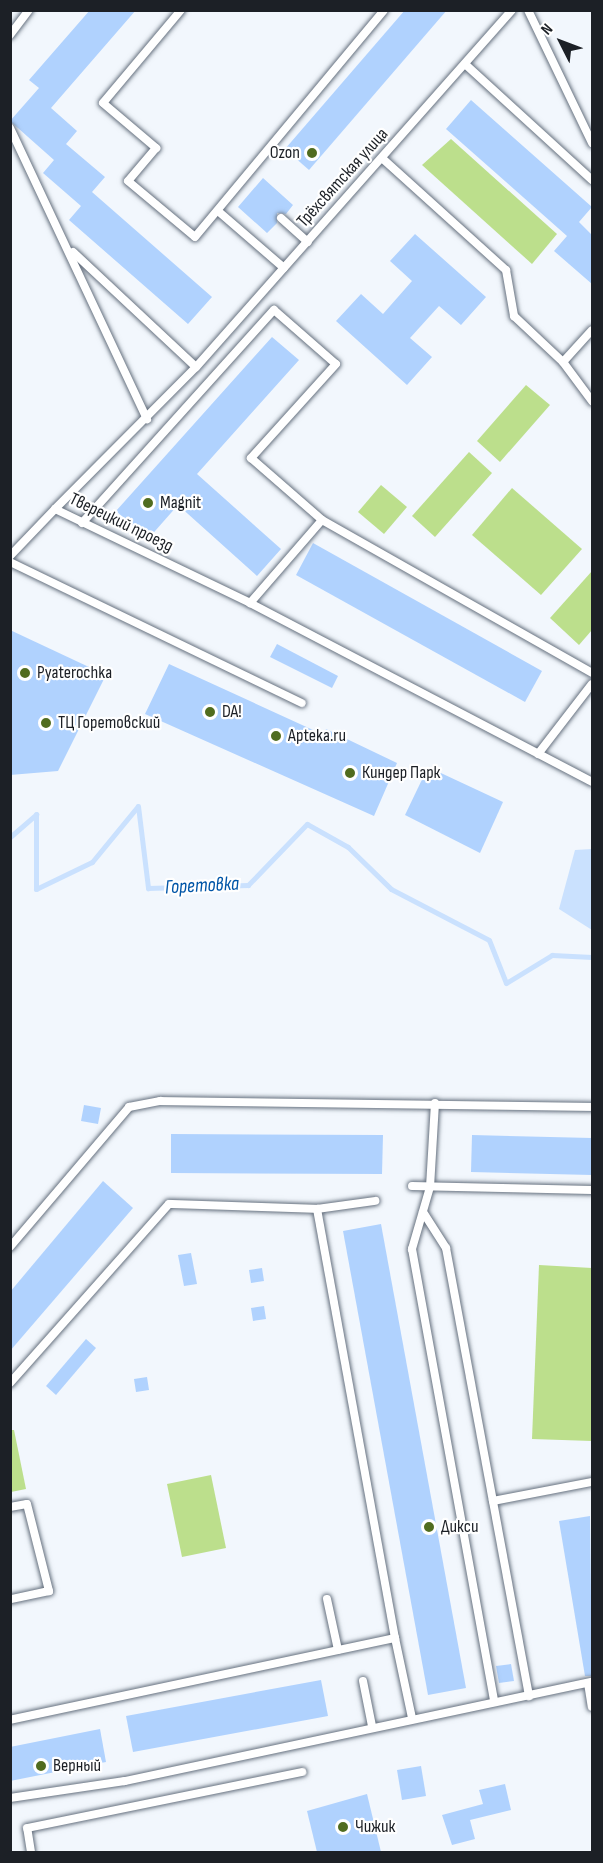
<!DOCTYPE html>
<html>
<head>
<meta charset="utf-8">
<style>
  body { margin:0 }
  #map { position:relative; width:603px; height:1863px; overflow:hidden; background:#f2f7fd; font-family:"Sofia Sans Condensed",sans-serif }
  div>[style] { position:absolute }
  .green>* { inset:0; background:#bcdf8c }
  .water>* { inset:0; background:#cae1fe }
  .stream>* { height:5px; margin:-2.5px; padding:0 2.5px; transform-origin:2.5px; border-radius:2.5px; background:#cae1fe }
  .building>* { inset:0; background:#b0d2fe }
  .roads { filter:drop-shadow(0 0 2px #66717f) drop-shadow(0 0 2px #66717f) }
  .service>* { height:8px; margin:-4px; padding:0 4px; transform-origin:4px; border-radius:4px; background:#fff }
  .dots>* { width:16px; height:16px; translate:-50% -50%; box-sizing:border-box; border:3px solid #fff; border-radius:50% }
  span { translate:-50% -50%; white-space:nowrap; text-align:center; line-height:1.15; -webkit-text-stroke:4.5px #fff; paint-order:stroke }
  .poi-label { font-size:18px; color:#1c2026 }
  .right { translate:-100% -50%; text-align:right }
  .left { translate:0 -50%; text-align:left }
  .street-label { font-size:18px; color:#1c2026 }
  .water-label { font-size:20px; color:#0055a7; font-style:italic }
  .frame { position:absolute; inset:0; border:12px solid #1c2026; pointer-events:none }
  .north { position:absolute; left:531px; top:12px; width:60px; height:60px; -webkit-text-stroke:4px #fff; paint-order:stroke; rotate:312deg; font-size:16px; font-weight:700; line-height:24px; text-align:center; color:#1c2026 }
  .north::after { content:''; display:block; margin:auto; width:21px; height:27px; background:#1c2026; clip-path:polygon(50% 0,100% 100%,50% 72%,0 100%) }
</style>
</head>
<body>
<div id="map">
  <div class="green">
    <div style="clip-path:polygon(451px 139px,557px 234px,532px 264px,422px 165px)"></div>
    <div style="clip-path:polygon(526px 385px,550px 405px,500px 462px,477px 441px)"></div>
    <div style="clip-path:polygon(469px 452px,492px 473px,435px 537px,412px 516px)"></div>
    <div style="clip-path:polygon(381px 485px,407px 507px,384px 534px,358px 512px)"></div>
    <div style="clip-path:polygon(512px 488px,582px 549px,541px 595px,472px 535px)"></div>
    <div style="clip-path:polygon(592px 571px,592px 630px,579px 645px,550px 618px)"></div>
    <div style="clip-path:polygon(539px 1265px,592px 1268px,592px 1441px,532px 1439px)"></div>
    <div style="clip-path:polygon(11px 1430px,14px 1430px,26px 1489px,11px 1492px)"></div>
    <div style="clip-path:polygon(211px 1475px,226px 1548px,182px 1557px,167px 1484px)"></div>
  </div>
  <div class="water">
    <div style="clip-path:polygon(592px 849px,592px 930px,559px 909px,575px 850px)"></div>
  </div>
  <div class="stream">
    <div style="left:10px;top:837px;width:35px;rotate:-41deg"></div>
    <div style="left:36px;top:814px;width:75px;rotate:90deg"></div>
    <div style="left:36px;top:889px;width:62px;rotate:-25.7deg"></div>
    <div style="left:92px;top:862px;width:72px;rotate:-50.6deg"></div>
    <div style="left:138px;top:806px;width:83px;rotate:83deg"></div>
    <div style="left:148px;top:888px;width:100px;rotate:-1.7deg"></div>
    <div style="left:248px;top:885px;width:85px;rotate:-46deg"></div>
    <div style="left:307px;top:824px;width:47px;rotate:29.3deg"></div>
    <div style="left:348px;top:847px;width:60px;rotate:44.3deg"></div>
    <div style="left:391px;top:889px;width:110px;rotate:27.5deg"></div>
    <div style="left:489px;top:940px;width:46px;rotate:68.4deg"></div>
    <div style="left:506px;top:983px;width:54px;rotate:-31.3deg"></div>
    <div style="left:552px;top:955px;width:40px;rotate:2.9deg"></div>
  </div>
  <div class="building">
    <div style="clip-path:polygon(90px 10px,136px 10px,51px 108px,77px 131px,66px 144px,105px 177px,92px 192px,212px 297px,188px 324px,69px 220px,81px 206px,43px 173px,54px 160px,10px 121px,39px 88px,29px 80px)"></div>
    <div style="clip-path:polygon(405px 10px,447px 10px,309px 170px,285px 149px)"></div>
    <div style="clip-path:polygon(471px 100px,592px 207px,579px 222px,592px 235px,592px 284px,554px 251px,567px 236px,446px 129px)"></div>
    <div style="clip-path:polygon(263px 178px,293px 205px,286px 214px,277px 213px,277px 223px,267px 233px,238px 207px)"></div>
    <div style="clip-path:polygon(415px 234px,486px 297px,461px 325px,439px 306px,410px 338px,432px 357px,407px 385px,336px 321px,361px 294px,383px 314px,412px 281px,390px 261px)"></div>
    <div style="clip-path:polygon(272px 337px,299px 360px,197px 474px,281px 549px,257px 576px,178px 505px,148px 539px,116px 511px)"></div>
    <div style="clip-path:polygon(313px 543px,542px 671px,525px 702px,296px 575px)"></div>
    <div style="clip-path:polygon(10px 630px,106px 675px,58px 771px,10px 775px)"></div>
    <div style="clip-path:polygon(277px 644px,338px 676px,332px 688px,270px 657px)"></div>
    <div style="clip-path:polygon(169px 664px,324px 735px,326px 729px,397px 763px,374px 816px,145px 714px)"></div>
    <div style="clip-path:polygon(428px 767px,503px 802px,480px 853px,405px 815px)"></div>
    <div style="clip-path:polygon(84px 1105px,101px 1108px,98px 1124px,81px 1121px)"></div>
    <div style="clip-path:polygon(171px 1134px,383px 1135px,382px 1174px,171px 1173px)"></div>
    <div style="clip-path:polygon(472px 1135px,592px 1138px,592px 1175px,471px 1172px)"></div>
    <div style="clip-path:polygon(103px 1181px,133px 1208px,10px 1351px,10px 1292px)"></div>
    <div style="clip-path:polygon(381px 1224px,466px 1688px,428px 1695px,343px 1231px)"></div>
    <div style="clip-path:polygon(191px 1253px,197px 1284px,184px 1286px,178px 1255px)"></div>
    <div style="clip-path:polygon(262px 1268px,264px 1281px,251px 1283px,249px 1270px)"></div>
    <div style="clip-path:polygon(264px 1306px,266px 1319px,253px 1321px,251px 1308px)"></div>
    <div style="clip-path:polygon(86px 1339px,96px 1348px,56px 1395px,46px 1386px)"></div>
    <div style="clip-path:polygon(147px 1377px,149px 1390px,136px 1392px,134px 1379px)"></div>
    <div style="clip-path:polygon(590px 1516px,592px 1676px,585px 1676px,559px 1521px)"></div>
    <div style="clip-path:polygon(511px 1664px,514px 1681px,499px 1683px,496px 1666px)"></div>
    <div style="clip-path:polygon(321px 1680px,328px 1716px,133px 1752px,126px 1716px)"></div>
    <div style="clip-path:polygon(100px 1729px,106px 1762px,10px 1781px,10px 1747px)"></div>
    <div style="clip-path:polygon(421px 1766px,426px 1796px,402px 1800px,397px 1770px)"></div>
    <div style="clip-path:polygon(505px 1784px,511px 1810px,470px 1820px,475px 1839px,452px 1845px,442px 1815px,483px 1804px,479px 1790px)"></div>
    <div style="clip-path:polygon(367px 1794px,381px 1852px,317px 1852px,307px 1811px)"></div>
  </div>
  <div class="roads">
    <div class="service">
      <div style="left:181px;top:10px;width:121px;rotate:130deg"></div>
      <div style="left:103px;top:103px;width:70px;rotate:40.3deg"></div>
      <div style="left:156px;top:148px;width:43px;rotate:130.3deg"></div>
      <div style="left:128px;top:181px;width:87px;rotate:39.9deg"></div>
      <div style="left:195px;top:237px;width:295px;rotate:-50.2deg"></div>
      <div style="left:512px;top:10px;width:477px;rotate:131.5deg"></div>
      <div style="left:196px;top:367px;width:200px;rotate:134.8deg"></div>
      <div style="left:55px;top:509px;width:216px;rotate:25.7deg"></div>
      <div style="left:250px;top:603px;width:386px;rotate:27.6deg"></div>
      <div style="left:528px;top:10px;width:148px;rotate:64.3deg"></div>
      <div style="left:10px;top:35px;width:31px;rotate:-53deg"></div>
      <div style="left:465px;top:64px;width:172px;rotate:42.4deg"></div>
      <div style="left:10px;top:128px;width:322px;rotate:64.8deg"></div>
      <div style="left:383px;top:159px;width:166px;rotate:42.1deg"></div>
      <div style="left:506px;top:270px;width:47px;rotate:80.1deg"></div>
      <div style="left:514px;top:316px;width:67px;rotate:43.2deg"></div>
      <div style="left:563px;top:362px;width:43px;rotate:-47.8deg"></div>
      <div style="left:218px;top:211px;width:87px;rotate:40.8deg"></div>
      <div style="left:281px;top:218px;width:36px;rotate:42deg"></div>
      <div style="left:73px;top:252px;width:168px;rotate:43.1deg"></div>
      <div style="left:563px;top:362px;width:49px;rotate:53.4deg"></div>
      <div style="left:322px;top:520px;width:310px;rotate:29.5deg"></div>
      <div style="left:82px;top:523px;width:287px;rotate:-48deg"></div>
      <div style="left:274px;top:310px;width:82px;rotate:41.1deg"></div>
      <div style="left:336px;top:364px;width:127px;rotate:132.1deg"></div>
      <div style="left:251px;top:458px;width:94px;rotate:41.1deg"></div>
      <div style="left:322px;top:520px;width:110px;rotate:130.9deg"></div>
      <div style="left:10px;top:556px;width:65px;rotate:-46.2deg"></div>
      <div style="left:10px;top:562px;width:324px;rotate:25.8deg"></div>
      <div style="left:538px;top:754px;width:88px;rotate:-52.4deg"></div>
      <div style="left:435px;top:1103px;width:84px;rotate:93.4deg"></div>
      <div style="left:430px;top:1187px;width:65px;rotate:106.2deg"></div>
      <div style="left:412px;top:1249px;width:460px;rotate:79.7deg"></div>
      <div style="left:412px;top:1186px;width:180px;rotate:1.3deg"></div>
      <div style="left:317px;top:1209px;width:59px;rotate:-7.9deg"></div>
      <div style="left:423px;top:1212px;width:43px;rotate:57.4deg"></div>
      <div style="left:446px;top:1248px;width:456px;rotate:79.5deg"></div>
      <div style="left:10px;top:1247px;width:184px;rotate:-49.6deg"></div>
      <div style="left:129px;top:1107px;width:32px;rotate:-11deg"></div>
      <div style="left:160px;top:1101px;width:432px;rotate:0.8deg"></div>
      <div style="left:10px;top:1383px;width:239px;rotate:-48.4deg"></div>
      <div style="left:169px;top:1204px;width:148px;rotate:1.9deg"></div>
      <div style="left:317px;top:1209px;width:436px;rotate:79.7deg"></div>
      <div style="left:395px;top:1638px;width:394px;rotate:168deg"></div>
      <div style="left:493px;top:1501px;width:101px;rotate:-10.9deg"></div>
      <div style="left:10px;top:1507px;width:17px;rotate:-10deg"></div>
      <div style="left:27px;top:1504px;width:90px;rotate:75.8deg"></div>
      <div style="left:49px;top:1591px;width:40px;rotate:168deg"></div>
      <div style="left:327px;top:1599px;width:52px;rotate:77.8deg"></div>
      <div style="left:395px;top:1638px;width:82px;rotate:78deg"></div>
      <div style="left:363px;top:1681px;width:46px;rotate:78.7deg"></div>
      <div style="left:588px;top:1683px;width:24px;rotate:81deg"></div>
      <div style="left:10px;top:1798px;width:116px;rotate:-8.4deg"></div>
      <div style="left:125px;top:1781px;width:477px;rotate:-12deg"></div>
      <div style="left:31px;top:1852px;width:24px;rotate:-99deg"></div>
      <div style="left:27px;top:1828px;width:281px;rotate:-11.5deg"></div>
    </div>
  </div>
  <div class="dots">
    <div style="left:312px;top:153px;background:#506c1f"></div>
    <div style="left:148px;top:503px;background:#506c1f"></div>
    <div style="left:25px;top:673px;background:#506c1f"></div>
    <div style="left:210px;top:712px;background:#506c1f"></div>
    <div style="left:46px;top:723px;background:#506c1f"></div>
    <div style="left:276px;top:736px;background:#506c1f"></div>
    <div style="left:350px;top:773px;background:#506c1f"></div>
    <div style="left:429px;top:1527px;background:#506c1f"></div>
    <div style="left:41px;top:1766px;background:#506c1f"></div>
    <div style="left:343px;top:1827px;background:#506c1f"></div>
  </div>
  <div class="poi-label">
    <span class="right" style="left:300px;top:153px">Ozon</span>
    <span class="left" style="left:160px;top:503px">Magnit</span>
    <span class="left" style="left:37px;top:673px">Pyaterochka</span>
    <span class="left" style="left:222px;top:712px">DA!</span>
    <span class="left" style="left:58px;top:723px">ТЦ Горетовский</span>
    <span class="left" style="left:288px;top:736px">Apteka.ru</span>
    <span class="left" style="left:362px;top:773px">Киндер Парк</span>
    <span class="left" style="left:441px;top:1527px">Дикси</span>
    <span class="left" style="left:53px;top:1766px">Верный</span>
    <span class="left" style="left:355px;top:1827px">Чижик</span>
  </div>
  <div class="street-label">
    <span style="left:343px;top:178px;rotate:-48deg">Трёхсвятская улица</span>
    <span style="left:121px;top:523px;rotate:26deg">Тверецкий проезд</span>
  </div>
  <div class="water-label">
    <span style="left:202px;top:886px;rotate:-3deg">Горетовка</span>
  </div>
  <div class="frame"></div>
  <div class="north">N</div>
</div>
</body>
</html>
